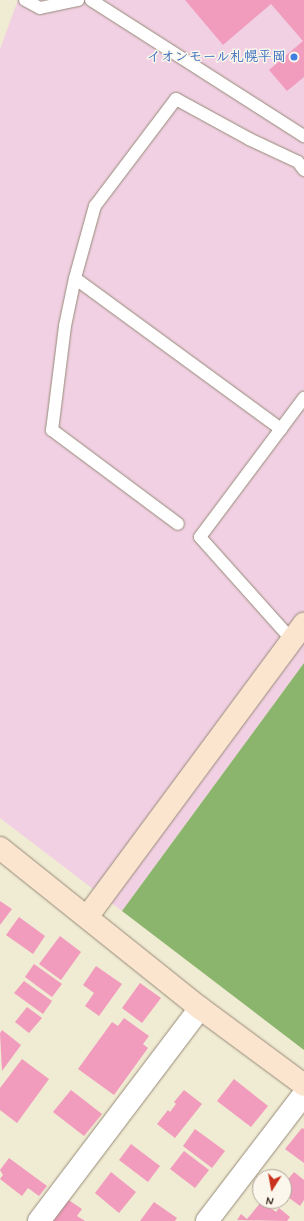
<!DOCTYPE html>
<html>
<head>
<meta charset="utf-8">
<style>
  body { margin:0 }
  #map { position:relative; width:304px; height:1221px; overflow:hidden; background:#f0ebd3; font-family:Mynerve,"Klee One",sans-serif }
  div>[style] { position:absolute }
  .built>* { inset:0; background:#f1d0e3 }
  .forest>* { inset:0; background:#8bb56c }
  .building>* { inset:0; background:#f19bbd }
  .roads { filter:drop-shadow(0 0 1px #968a78) drop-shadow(0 0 1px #968a78) }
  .lane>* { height:12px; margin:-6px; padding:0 6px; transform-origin:6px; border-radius:6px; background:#fff }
  .street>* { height:22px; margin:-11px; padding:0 11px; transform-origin:11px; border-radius:11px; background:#fff }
  .secondary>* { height:22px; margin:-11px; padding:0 11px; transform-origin:11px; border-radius:11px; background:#fbe5cf }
  .dots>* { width:11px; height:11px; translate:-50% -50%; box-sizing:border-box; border:2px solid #fbf7ec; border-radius:50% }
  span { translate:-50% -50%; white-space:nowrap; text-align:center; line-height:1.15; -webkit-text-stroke:3px #fbf7ec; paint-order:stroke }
  .shop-label { font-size:14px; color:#366cbe; font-weight:700 }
  .right { translate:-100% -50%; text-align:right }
  .north { position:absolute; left:252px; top:1169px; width:40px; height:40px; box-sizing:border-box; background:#fbf7ec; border:1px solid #aea59a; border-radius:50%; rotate:191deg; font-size:11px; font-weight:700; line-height:16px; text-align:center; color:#3b2a1e }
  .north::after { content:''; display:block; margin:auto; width:14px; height:18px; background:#c8321e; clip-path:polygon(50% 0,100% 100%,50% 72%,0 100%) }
</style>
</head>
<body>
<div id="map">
  <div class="built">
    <div style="clip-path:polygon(18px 0,304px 0,304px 663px,122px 911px,0 818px,0 49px)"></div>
  </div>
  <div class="forest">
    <div style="clip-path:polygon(304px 663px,304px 1050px,122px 911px)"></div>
  </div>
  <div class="building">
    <div style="clip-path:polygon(185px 0,304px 0,304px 77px,287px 91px,269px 70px,303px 41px,271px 4px,223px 45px)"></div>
    <div style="clip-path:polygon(0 901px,12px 909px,0 925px)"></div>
    <div style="clip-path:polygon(19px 917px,45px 936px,33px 954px,6px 935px)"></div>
    <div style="clip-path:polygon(60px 936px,81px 952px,61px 980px,39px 964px)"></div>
    <div style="clip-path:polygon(34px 964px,62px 984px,52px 997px,25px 977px)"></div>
    <div style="clip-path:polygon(96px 966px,122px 984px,99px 1016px,85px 1006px,94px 993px,83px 985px)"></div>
    <div style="clip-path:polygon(24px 981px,52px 1001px,43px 1014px,14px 993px)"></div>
    <div style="clip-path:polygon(140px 983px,161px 998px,142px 1023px,122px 1008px)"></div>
    <div style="clip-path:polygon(27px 1007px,42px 1018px,29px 1033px,15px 1022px)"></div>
    <div style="clip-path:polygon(124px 1018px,149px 1036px,143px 1044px,148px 1048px,114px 1095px,78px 1069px,112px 1022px,118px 1026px)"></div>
    <div style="clip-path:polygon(2px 1030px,21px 1045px,2px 1071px,0 1033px)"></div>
    <div style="clip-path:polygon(22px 1059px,49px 1079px,17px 1123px,0 1110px,0 1088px)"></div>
    <div style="clip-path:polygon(234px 1079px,268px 1106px,251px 1127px,217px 1101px)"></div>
    <div style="clip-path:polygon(71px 1090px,102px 1114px,84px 1136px,53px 1112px)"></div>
    <div style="clip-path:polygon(184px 1090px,202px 1104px,175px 1138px,157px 1124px,168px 1110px,170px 1112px,176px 1104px,174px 1102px)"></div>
    <div style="clip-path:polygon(302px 1128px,304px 1129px,304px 1163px,285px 1149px)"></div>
    <div style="clip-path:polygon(195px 1129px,225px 1151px,212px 1168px,183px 1146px)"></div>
    <div style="clip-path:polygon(131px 1144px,160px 1166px,148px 1182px,119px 1160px)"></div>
    <div style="clip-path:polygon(184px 1151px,209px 1170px,195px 1188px,170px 1169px)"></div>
    <div style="clip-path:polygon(9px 1158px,47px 1186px,39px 1196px,28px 1188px,22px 1196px,0 1179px,3px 1175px,0 1170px)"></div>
    <div style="clip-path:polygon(111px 1172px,136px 1192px,119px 1213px,95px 1193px)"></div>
    <div style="clip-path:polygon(294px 1172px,304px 1180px,304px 1200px,300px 1206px,284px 1194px,284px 1184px)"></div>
    <div style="clip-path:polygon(67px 1199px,82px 1209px,77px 1216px,85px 1221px,50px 1221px)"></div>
    <div style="clip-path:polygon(262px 1201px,276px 1212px,279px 1208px,290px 1217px,287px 1221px,237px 1220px,241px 1214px,247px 1219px)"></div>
    <div style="clip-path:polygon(154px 1202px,177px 1218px,175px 1221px,140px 1221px)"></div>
  </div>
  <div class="roads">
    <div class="lane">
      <div style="left:25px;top:0;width:17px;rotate:28deg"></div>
      <div style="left:40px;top:8px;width:39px;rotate:-12deg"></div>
      <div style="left:91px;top:0;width:253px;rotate:32.6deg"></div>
      <div style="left:75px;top:278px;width:49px;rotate:101.8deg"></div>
      <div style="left:65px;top:326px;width:105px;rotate:97.1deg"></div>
      <div style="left:52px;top:430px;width:157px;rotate:36.7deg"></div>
      <div style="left:281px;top:429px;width:255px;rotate:-143.8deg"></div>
      <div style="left:75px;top:278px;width:75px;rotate:-74.5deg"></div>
      <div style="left:95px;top:206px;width:134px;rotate:-52.9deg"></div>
      <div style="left:176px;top:99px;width:83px;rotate:28.7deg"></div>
      <div style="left:249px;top:139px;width:54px;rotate:25.1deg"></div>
      <div style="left:298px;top:162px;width:10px;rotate:53deg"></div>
      <div style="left:292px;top:640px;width:138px;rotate:-131.8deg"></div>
      <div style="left:200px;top:537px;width:174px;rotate:-53.2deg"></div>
    </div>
    <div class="street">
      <div style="left:39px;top:1221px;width:267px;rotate:-52.9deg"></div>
      <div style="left:207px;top:1221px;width:160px;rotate:-52.6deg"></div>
    </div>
    <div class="secondary">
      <div style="left:0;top:848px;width:256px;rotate:38.7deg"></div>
      <div style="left:200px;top:1008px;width:129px;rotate:36.5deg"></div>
      <div style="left:87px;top:917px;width:365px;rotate:-53.5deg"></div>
    </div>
  </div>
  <div class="dots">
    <div style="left:294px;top:57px;background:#3f7fe0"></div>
  </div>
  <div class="shop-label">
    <span class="right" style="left:286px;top:57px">イオンモール札幌平岡</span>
  </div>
  <div class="north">N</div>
</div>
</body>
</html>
